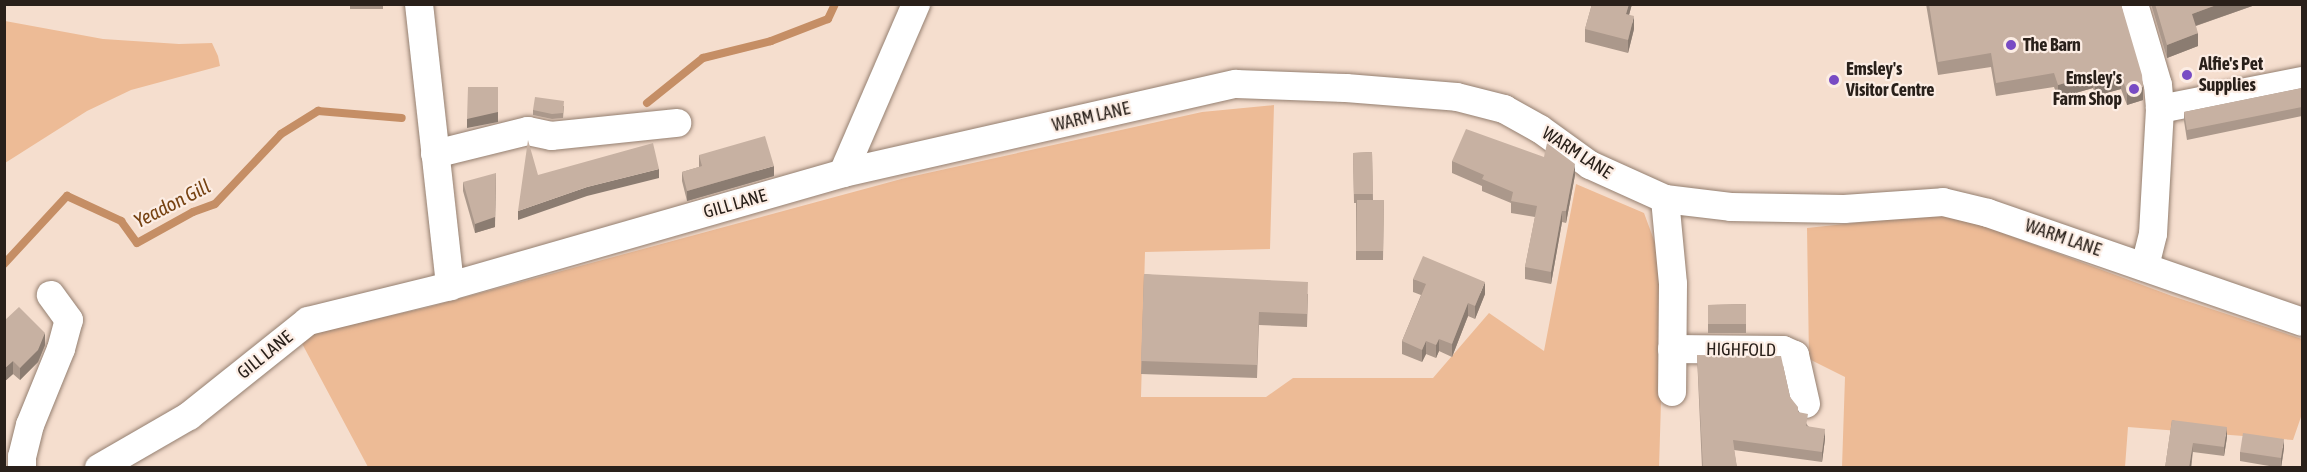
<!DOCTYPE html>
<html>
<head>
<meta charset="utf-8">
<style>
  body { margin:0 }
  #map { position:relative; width:2307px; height:472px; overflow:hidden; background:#f5dece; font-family:"Asap Condensed",sans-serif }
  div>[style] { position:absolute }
  .green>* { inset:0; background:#edbb96 }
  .stream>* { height:8px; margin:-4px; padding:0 4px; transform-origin:4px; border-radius:4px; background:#c58e65 }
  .roads { filter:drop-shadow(0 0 2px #947f70) drop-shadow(0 0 2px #947f70) }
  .minor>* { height:28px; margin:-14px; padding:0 14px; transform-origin:14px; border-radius:14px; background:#fff }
  .wall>* { inset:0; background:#ab988b }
  .shaded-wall>* { inset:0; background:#8b7c71 }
  .building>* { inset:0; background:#c7b1a2 }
  .dots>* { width:16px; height:16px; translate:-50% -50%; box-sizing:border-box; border:3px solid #fcede4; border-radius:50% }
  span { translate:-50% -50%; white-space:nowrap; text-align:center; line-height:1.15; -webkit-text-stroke:4.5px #fcede4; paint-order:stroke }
  .poi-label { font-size:18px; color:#29201a; font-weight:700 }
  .left { translate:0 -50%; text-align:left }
  .right { translate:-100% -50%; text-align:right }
  .street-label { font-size:18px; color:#29201a }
  .water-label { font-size:20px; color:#764212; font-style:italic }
  .frame { position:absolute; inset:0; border:6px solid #29201a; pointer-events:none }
</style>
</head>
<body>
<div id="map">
  <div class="green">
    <div style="clip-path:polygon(5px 21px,103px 39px,179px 44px,212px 43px,218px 56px,220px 66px,131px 90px,87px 111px,5px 163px)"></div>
    <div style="clip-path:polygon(1274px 105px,1270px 249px,1145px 252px,1141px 397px,1266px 397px,1293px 378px,1433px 378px,1489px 313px,1544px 351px,1576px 184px,1644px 213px,1665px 270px,1659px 468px,368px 467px,298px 336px,425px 308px,905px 178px,1202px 112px)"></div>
    <div style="clip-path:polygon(1949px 213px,2172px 296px,2302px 339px,2302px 414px,2293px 440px,2128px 427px,2125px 467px,1842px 467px,1845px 377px,1809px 359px,1807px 228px)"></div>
  </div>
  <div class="stream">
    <div style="left:647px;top:103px;width:72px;rotate:-38.8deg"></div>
    <div style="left:703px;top:58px;width:70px;rotate:-14deg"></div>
    <div style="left:771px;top:41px;width:61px;rotate:-21.1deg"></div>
    <div style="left:828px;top:19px;width:17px;rotate:-65deg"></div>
    <div style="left:4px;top:264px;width:93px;rotate:-47.2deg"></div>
    <div style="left:67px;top:196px;width:60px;rotate:24.8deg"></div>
    <div style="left:121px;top:221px;width:27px;rotate:54deg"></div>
    <div style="left:137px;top:243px;width:64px;rotate:-29deg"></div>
    <div style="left:193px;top:212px;width:23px;rotate:-20deg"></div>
    <div style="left:215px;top:204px;width:96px;rotate:-46.7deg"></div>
    <div style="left:281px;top:134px;width:44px;rotate:-31.9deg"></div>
    <div style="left:318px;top:111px;width:84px;rotate:4.8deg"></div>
  </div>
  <div class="roads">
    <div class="minor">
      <div style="left:419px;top:4px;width:284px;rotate:83.7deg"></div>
      <div style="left:2134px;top:4px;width:84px;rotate:73.5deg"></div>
      <div style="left:2158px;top:85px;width:24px;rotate:85deg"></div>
      <div style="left:2160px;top:109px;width:125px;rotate:93.2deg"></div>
      <div style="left:2153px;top:234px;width:34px;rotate:104deg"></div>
      <div style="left:2160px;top:109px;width:145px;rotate:-11.2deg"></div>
      <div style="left:435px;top:154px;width:96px;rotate:-13.9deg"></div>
      <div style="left:528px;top:131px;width:24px;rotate:12deg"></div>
      <div style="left:551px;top:136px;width:127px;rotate:-5.9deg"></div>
      <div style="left:843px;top:173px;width:403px;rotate:-12.8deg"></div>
      <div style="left:1236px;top:84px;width:110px;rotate:2.1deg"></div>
      <div style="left:1346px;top:88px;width:111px;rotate:4.6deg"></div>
      <div style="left:1457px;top:97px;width:49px;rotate:14.3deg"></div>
      <div style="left:1504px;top:109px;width:41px;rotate:29.1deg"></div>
      <div style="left:1540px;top:129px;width:62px;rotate:35.8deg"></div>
      <div style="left:1590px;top:165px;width:82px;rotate:24.4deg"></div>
      <div style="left:1665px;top:199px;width:66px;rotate:6.9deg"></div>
      <div style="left:1731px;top:207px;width:113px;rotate:1deg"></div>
      <div style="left:1844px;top:209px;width:99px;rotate:-4deg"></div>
      <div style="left:1943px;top:202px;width:46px;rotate:13.7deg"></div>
      <div style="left:1988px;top:213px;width:332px;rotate:19.1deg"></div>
      <div style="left:1665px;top:199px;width:85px;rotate:84.6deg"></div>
      <div style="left:1673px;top:284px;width:108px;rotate:90.5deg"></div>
      <div style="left:1672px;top:349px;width:111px;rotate:0.5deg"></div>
      <div style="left:1783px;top:350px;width:13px;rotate:23deg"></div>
      <div style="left:1795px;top:355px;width:50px;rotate:77.3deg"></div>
      <div style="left:22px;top:468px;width:11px;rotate:-90deg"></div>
      <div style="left:22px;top:457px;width:33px;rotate:-76deg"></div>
      <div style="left:30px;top:425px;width:82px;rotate:-67.8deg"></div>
      <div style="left:61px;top:349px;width:30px;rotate:-75deg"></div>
      <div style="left:69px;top:320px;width:31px;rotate:-126deg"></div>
      <div style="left:99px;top:468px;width:104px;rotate:-30deg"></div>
      <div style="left:189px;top:416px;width:152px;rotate:-38.6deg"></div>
      <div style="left:308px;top:321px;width:146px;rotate:-13.8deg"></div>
      <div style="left:450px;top:286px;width:409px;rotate:-16deg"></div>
      <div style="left:843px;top:173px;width:184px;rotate:-66.6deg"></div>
    </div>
  </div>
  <div class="wall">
    <div style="clip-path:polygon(350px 4px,383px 4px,383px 9px,350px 9px)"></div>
    <div style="clip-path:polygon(1592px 4px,1632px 4px,1629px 15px,1634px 29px,1628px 53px,1585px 42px,1585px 29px)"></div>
    <div style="clip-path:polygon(1926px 4px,2121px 4px,2143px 100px,2127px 105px,2121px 89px,2095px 96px,2093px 88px,2058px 98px,2054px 87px,1996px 96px,1991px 67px,1938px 75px)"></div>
    <div style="clip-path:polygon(2151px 4px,2258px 4px,2196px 26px,2198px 46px,2167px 58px)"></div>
    <div style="clip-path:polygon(2302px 88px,2302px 116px,2187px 140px,2184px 121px,2184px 112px)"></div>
    <div style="clip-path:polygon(564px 106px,563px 118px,552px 119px,533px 115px,533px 110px)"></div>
    <div style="clip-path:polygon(1372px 152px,1373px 200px,1384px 200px,1383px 260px,1356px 260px,1356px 203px,1354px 203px,1353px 153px)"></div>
    <div style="clip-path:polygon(699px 155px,774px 176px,687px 201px,682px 181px,682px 172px,699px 167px)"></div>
    <div style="clip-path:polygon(1452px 161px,1575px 175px,1566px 223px,1562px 222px,1551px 284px,1525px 279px,1525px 267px,1535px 217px,1511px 213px,1511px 203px,1482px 191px,1482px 186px,1452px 173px)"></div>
    <div style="clip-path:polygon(463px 182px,495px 227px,475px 233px,463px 191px)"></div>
    <div style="clip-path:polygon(1144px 274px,1308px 294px,1307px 327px,1259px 325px,1257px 378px,1141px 374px)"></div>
    <div style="clip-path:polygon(1413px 279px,1485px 294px,1475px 319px,1468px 316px,1452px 357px,1439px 351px,1436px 358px,1426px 354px,1422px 362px,1402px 354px,1402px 341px,1421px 295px,1413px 292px)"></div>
    <div style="clip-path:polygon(1746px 304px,1746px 333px,1708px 333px,1708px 305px)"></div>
    <div style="clip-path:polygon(4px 321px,45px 345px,38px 362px,20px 380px,13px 374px,4px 382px)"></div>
    <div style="clip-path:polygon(1697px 355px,1790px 397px,1808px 426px,1825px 439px,1822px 462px,1734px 450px,1737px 468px,1702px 468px)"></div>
    <div style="clip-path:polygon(2172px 420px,2227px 437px,2224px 456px,2193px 452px,2191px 468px,2165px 468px)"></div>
    <div style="clip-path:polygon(2284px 448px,2281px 468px,2240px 461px,2240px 452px)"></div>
  </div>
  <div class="shaded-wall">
    <div style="clip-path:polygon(1629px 4px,1632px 4px,1626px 26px,1626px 14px)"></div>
    <div style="clip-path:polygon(2219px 4px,2258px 4px,2192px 27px,2192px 14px)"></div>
    <div style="clip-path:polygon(1634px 16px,1634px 29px,1628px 53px,1628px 40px)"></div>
    <div style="clip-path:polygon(2198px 33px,2198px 46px,2167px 58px,2167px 45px)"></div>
    <div style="clip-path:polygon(2093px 75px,2093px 88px,2058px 98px,2058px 85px)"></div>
    <div style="clip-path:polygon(2121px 75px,2121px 89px,2095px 96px,2095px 83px)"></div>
    <div style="clip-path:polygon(498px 87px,498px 122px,467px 128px,467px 119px)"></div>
    <div style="clip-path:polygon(2143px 87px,2143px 100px,2127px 105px,2127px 92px)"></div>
    <div style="clip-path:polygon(1575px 164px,1575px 175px,1566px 223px,1566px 211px)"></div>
    <div style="clip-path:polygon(774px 166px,774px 176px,687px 201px,687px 191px)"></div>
    <div style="clip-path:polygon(659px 169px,659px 178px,587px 196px,518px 220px,518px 211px,587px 187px)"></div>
    <div style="clip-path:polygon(496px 173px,495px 227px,475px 233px,475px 224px)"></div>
    <div style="clip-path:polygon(1562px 211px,1562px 222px,1551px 284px,1551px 272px)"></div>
    <div style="clip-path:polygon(1485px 282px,1485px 294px,1475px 319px,1475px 306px)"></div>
    <div style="clip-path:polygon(1468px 303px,1468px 316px,1452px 357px,1452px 344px)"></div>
    <div style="clip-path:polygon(45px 333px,45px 345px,38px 362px,20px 380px,20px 368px)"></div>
    <div style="clip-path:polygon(1439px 339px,1439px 351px,1436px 358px,1436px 345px)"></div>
    <div style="clip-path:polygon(1426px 341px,1426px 354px,1422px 362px,1422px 350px)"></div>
    <div style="clip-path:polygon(13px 361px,13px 374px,4px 382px,4px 369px)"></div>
    <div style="clip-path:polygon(2227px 427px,2227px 437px,2224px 456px,2224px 447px)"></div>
    <div style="clip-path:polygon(1825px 429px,1825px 439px,1822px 462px,1822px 452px)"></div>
    <div style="clip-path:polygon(2284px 439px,2284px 448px,2281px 468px,2281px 458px)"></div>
    <div style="clip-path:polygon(2193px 443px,2191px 468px,2189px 468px)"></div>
  </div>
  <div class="building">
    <div style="clip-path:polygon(1592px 4px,1629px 4px,1626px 14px,1634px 16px,1628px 40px,1585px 29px)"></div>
    <div style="clip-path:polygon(1929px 4px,2121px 4px,2142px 75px,2143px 87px,2127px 92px,2121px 75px,2095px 83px,2093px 75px,2058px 85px,2054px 73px,1996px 83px,1991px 53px,1938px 62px)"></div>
    <div style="clip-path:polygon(2155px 4px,2219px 4px,2192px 14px,2198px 33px,2167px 45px)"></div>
    <div style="clip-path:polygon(468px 87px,498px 87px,498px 112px,467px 119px)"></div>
    <div style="clip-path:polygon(2302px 88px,2302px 107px,2187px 130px,2184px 112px)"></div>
    <div style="clip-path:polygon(535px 97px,564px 101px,563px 113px,552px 114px,533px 110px)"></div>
    <div style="clip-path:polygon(1466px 129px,1544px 157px,1547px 143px,1575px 164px,1566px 211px,1562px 211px,1551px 272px,1525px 267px,1537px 206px,1511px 201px,1513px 192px,1482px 179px,1484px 175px,1452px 161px)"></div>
    <div style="clip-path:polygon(765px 136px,774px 166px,687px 191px,682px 172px,702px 166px,699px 155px)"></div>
    <div style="clip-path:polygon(528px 140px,538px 175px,653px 143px,659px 169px,587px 187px,518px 211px)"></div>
    <div style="clip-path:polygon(1372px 152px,1373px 194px,1354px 194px,1353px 153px)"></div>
    <div style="clip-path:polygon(496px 173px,495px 217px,475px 224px,463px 182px)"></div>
    <div style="clip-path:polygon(1357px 200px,1384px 200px,1383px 251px,1356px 251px)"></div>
    <div style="clip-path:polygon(1423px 256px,1485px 282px,1475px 306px,1468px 303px,1452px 344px,1439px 339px,1436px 345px,1426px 341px,1422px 350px,1402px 341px,1426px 284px,1413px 279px)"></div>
    <div style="clip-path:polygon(1144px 274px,1308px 282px,1307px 314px,1259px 312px,1257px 365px,1141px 361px)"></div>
    <div style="clip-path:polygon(1746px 304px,1746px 324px,1708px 324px,1708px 305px)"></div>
    <div style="clip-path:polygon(19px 307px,45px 333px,38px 350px,20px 368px,13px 361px,4px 369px,4px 321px)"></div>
    <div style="clip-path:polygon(1697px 355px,1781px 356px,1790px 397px,1798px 407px,1798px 412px,1808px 414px,1806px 426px,1825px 429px,1822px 452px,1733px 440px,1737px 468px,1703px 468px)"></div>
    <div style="clip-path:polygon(2172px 420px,2227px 427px,2224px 447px,2193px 443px,2189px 468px,2165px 468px)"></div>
    <div style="clip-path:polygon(2243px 433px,2284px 439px,2281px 458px,2240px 452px)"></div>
  </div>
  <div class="dots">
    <div style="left:2011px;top:45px;background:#784bc4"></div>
    <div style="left:2187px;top:75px;background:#784bc4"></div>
    <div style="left:1834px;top:80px;background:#784bc4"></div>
    <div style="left:2134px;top:89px;background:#784bc4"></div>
  </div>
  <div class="poi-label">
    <span class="left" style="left:2023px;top:45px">The Barn</span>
    <span class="left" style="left:2199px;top:75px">Alfie's Pet<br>Supplies</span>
    <span class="left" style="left:1846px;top:80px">Emsley's<br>Visitor Centre</span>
    <span class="right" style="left:2122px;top:89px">Emsley's<br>Farm Shop</span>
  </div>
  <div class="street-label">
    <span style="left:1091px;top:117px;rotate:-13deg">WARM LANE</span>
    <span style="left:1577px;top:153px;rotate:33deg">WARM LANE</span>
    <span style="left:735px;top:204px;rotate:-16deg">GILL LANE</span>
    <span style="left:2063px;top:238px;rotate:19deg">WARM LANE</span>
    <span style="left:1741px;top:350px;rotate:1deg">HIGHFOLD</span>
    <span style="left:265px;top:355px;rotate:-39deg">GILL LANE</span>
  </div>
  <div class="water-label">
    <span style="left:172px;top:203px;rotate:-27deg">Yeadon Gill</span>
  </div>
  <div class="frame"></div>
</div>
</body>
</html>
